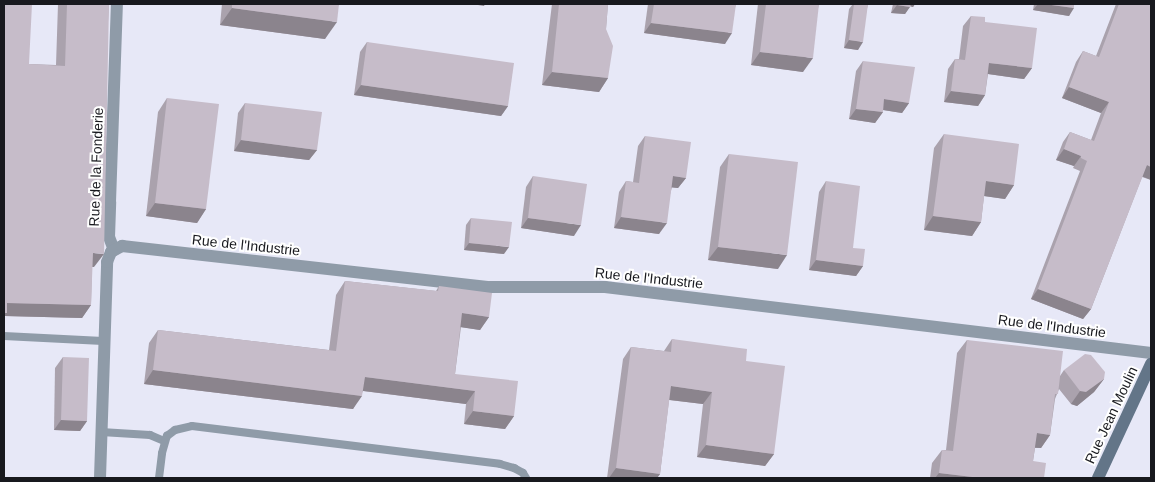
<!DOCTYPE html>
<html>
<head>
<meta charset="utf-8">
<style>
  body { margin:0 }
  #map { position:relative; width:1155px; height:482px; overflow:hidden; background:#e7e8f7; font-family:Arial,sans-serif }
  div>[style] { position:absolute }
  .lane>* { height:8px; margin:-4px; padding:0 4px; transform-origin:4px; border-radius:4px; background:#8f9ba8 }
  .street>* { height:12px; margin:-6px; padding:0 6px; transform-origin:6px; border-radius:6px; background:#8f9ba8 }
  .secondary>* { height:12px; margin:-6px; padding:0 6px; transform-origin:6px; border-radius:6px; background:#637588 }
  .wall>* { inset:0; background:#aaa2ad }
  .shaded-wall>* { inset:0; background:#8b848d }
  .building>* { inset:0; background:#c6bcc9 }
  span { translate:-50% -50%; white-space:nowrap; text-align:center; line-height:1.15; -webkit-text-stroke:4px #fff; paint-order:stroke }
  .street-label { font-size:14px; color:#18191e }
  .frame { position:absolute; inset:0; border:5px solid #18191e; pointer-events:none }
</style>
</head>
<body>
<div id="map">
  <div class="lane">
    <div style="left:4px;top:336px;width:99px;rotate:2.9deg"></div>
    <div style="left:101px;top:432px;width:49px;rotate:3.5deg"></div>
    <div style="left:150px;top:435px;width:15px;rotate:23deg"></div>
    <div style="left:159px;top:478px;width:25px;rotate:-83deg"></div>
    <div style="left:162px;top:453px;width:18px;rotate:-74deg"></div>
    <div style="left:167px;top:436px;width:10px;rotate:-37deg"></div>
    <div style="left:175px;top:430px;width:17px;rotate:-13deg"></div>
    <div style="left:192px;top:426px;width:310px;rotate:7deg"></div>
    <div style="left:500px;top:464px;width:15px;rotate:16deg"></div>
    <div style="left:514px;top:468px;width:10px;rotate:29deg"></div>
    <div style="left:523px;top:473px;width:6px;rotate:59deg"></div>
  </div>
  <div class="street">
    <div style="left:114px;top:250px;width:14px;rotate:-111deg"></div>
    <div style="left:109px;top:237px;width:35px;rotate:-88deg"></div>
    <div style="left:110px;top:202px;width:198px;rotate:-88deg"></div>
    <div style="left:100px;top:478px;width:216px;rotate:-88.1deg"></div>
    <div style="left:107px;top:262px;width:11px;rotate:-68deg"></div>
    <div style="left:111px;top:252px;width:13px;rotate:-29deg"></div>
    <div style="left:122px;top:246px;width:370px;rotate:6.4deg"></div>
    <div style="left:490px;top:287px;width:115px"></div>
    <div style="left:605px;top:287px;width:550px;rotate:6.89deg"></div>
  </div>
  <div class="secondary">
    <div style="left:1098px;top:478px;width:126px;rotate:-65.1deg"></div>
  </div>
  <div class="wall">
    <div style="clip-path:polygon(4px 4px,29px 64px,56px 65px,58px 4px,109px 4px,94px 267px,92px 267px,91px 305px,82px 318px,5px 316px,4px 317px)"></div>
    <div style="clip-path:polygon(222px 4px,339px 4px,325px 39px,220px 25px)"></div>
    <div style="clip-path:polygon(552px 4px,608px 4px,606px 29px,608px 78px,599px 92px,542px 85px)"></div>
    <div style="clip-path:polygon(648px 4px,736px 4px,725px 44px,644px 33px)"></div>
    <div style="clip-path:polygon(758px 4px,819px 4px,803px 72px,751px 65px)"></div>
    <div style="clip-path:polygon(853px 4px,868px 4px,858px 50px,844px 48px,849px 9px)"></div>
    <div style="clip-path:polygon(893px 4px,915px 4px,913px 7px,910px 6px,905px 14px,891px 13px)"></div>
    <div style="clip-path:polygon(1034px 4px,1074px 4px,1069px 16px,1033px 10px)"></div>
    <div style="clip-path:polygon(1116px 4px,1150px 4px,1151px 180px,1142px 177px,1091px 309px,1083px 319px,1031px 299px,1080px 171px,1073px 168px,1074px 166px,1056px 160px,1063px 142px,1070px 132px,1091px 140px,1101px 113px,1062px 98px,1076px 62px,1083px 51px,1096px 56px)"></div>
    <div style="clip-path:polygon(971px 16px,985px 22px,1032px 68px,1024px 79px,988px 74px,985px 95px,978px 106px,944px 102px,948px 69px,955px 59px,959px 59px,963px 26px)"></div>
    <div style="clip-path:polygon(367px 42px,508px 106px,501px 116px,354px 95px,360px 52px)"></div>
    <div style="clip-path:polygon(863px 61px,909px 103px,902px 113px,883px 110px,883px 112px,875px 123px,849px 119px,856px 71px)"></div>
    <div style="clip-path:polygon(167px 98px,206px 209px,197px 223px,146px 216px,158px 112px)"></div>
    <div style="clip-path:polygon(245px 103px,317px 150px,309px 160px,234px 151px,238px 113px)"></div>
    <div style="clip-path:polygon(944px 134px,1014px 185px,1005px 199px,984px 196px,981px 222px,972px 236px,924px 230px,934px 148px)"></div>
    <div style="clip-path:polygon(645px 136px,686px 178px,678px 188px,672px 187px,659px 234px,614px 228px,619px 192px,626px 181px,633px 182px,638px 146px)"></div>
    <div style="clip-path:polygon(729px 154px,778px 269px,708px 260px,720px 167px)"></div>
    <div style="clip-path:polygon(533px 176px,574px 236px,521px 228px,526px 187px)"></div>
    <div style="clip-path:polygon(826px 181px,853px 248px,863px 266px,856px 276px,809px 270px,819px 192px)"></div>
    <div style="clip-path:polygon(471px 218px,504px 254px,464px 250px,466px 225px)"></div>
    <div style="clip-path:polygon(345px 281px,436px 291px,439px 286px,489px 317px,480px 330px,461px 327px,455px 374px,514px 416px,505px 429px,464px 424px,466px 404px,363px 391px,353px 409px,144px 384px,149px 343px,158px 330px,329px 350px,336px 295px)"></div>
    <div style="clip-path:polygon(672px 339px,746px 361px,774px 454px,765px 466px,697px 457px,703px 404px,669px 400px,660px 474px,657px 478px,607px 478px,623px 359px,631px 347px,664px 351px)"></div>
    <div style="clip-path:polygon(967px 340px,1060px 376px,1064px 370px,1104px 379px,1094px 392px,1077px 406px,1071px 404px,1059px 389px,1055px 399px,1050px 435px,1041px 448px,1035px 448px,1033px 461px,1044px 478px,930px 478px,932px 463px,942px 450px,946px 450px,957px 353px)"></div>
    <div style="clip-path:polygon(63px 357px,87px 421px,80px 431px,54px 430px,55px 368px)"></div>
  </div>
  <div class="shaded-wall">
    <div style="clip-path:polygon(472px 4px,485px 4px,484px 6px)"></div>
    <div style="clip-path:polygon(907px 4px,915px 4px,913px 7px,906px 5px)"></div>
    <div style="clip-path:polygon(1038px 4px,1044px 4px,1074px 8px,1069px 16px,1033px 10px)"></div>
    <div style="clip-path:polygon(897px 5px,910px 7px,905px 14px,891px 13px)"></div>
    <div style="clip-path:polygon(232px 8px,337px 22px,325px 39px,220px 25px)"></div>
    <div style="clip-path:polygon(651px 23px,732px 33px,725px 44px,644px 33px)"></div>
    <div style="clip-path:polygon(849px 40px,863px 42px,858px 50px,844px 48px)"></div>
    <div style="clip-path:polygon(760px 52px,813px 58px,803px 72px,751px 65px)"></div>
    <div style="clip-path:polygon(989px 63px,1032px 68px,1024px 79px,981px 73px)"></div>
    <div style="clip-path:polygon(552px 72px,608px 78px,599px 92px,542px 85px)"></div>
    <div style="clip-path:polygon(361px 85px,508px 106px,501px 116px,354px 95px)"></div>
    <div style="clip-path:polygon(1069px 87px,1109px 102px,1101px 113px,1062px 98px)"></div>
    <div style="clip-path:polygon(951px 91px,985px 95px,978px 106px,944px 102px)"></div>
    <div style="clip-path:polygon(884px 99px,909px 103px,902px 113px,877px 109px)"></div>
    <div style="clip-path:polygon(856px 109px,883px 112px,875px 123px,849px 119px)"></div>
    <div style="clip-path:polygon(241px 140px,317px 150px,309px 160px,234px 151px)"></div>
    <div style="clip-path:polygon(1064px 149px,1081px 156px,1074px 166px,1056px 160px)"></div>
    <div style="clip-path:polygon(1147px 165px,1151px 167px,1151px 180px,1139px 175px)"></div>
    <div style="clip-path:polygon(673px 176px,686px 178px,678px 188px,666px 187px)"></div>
    <div style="clip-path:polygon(986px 181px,1014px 185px,1005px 199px,977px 195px)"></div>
    <div style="clip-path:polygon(155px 203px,206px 209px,197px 223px,146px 216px)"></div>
    <div style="clip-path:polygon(933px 216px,981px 222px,972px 236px,924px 230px)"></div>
    <div style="clip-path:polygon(621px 217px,667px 223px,659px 234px,614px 228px)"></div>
    <div style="clip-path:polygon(528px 218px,581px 225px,574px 236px,521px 228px)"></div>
    <div style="clip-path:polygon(469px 243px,509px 247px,504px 254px,464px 250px)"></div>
    <div style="clip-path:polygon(718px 247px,787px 255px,778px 269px,708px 260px)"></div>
    <div style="clip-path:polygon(93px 253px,104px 254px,94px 267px,83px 266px)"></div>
    <div style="clip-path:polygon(816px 260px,863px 266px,856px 276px,809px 270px)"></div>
    <div style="clip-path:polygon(1038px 289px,1091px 309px,1083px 319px,1031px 299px)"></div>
    <div style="clip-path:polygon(7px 303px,91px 305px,82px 318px,5px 316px,4px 317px,4px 307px)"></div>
    <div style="clip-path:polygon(462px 313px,489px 317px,480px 330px,453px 326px)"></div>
    <div style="clip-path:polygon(153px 370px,362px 396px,353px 409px,144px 384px)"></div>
    <div style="clip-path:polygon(365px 377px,475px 391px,466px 404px,356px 390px)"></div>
    <div style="clip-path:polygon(1104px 379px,1094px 392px,1077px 406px,1071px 404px,1080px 391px)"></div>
    <div style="clip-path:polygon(671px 386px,712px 392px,703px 404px,662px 399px)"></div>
    <div style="clip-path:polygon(473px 411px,514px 416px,505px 429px,464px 424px)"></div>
    <div style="clip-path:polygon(61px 420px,87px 421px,80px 431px,54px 430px)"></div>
    <div style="clip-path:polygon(1037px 433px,1050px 435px,1041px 448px,1027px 447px)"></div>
    <div style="clip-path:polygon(706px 445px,774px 454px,765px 466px,697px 457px)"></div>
    <div style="clip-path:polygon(616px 468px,660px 474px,657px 478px,609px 478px)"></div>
    <div style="clip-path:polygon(939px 473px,981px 478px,935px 478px)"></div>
  </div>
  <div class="building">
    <div style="clip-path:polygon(4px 4px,32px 4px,29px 64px,65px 66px,67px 4px,109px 4px,104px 254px,93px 253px,91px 305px,7px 303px,7px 313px,4px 313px)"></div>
    <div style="clip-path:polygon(232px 4px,339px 4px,337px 22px,232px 8px)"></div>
    <div style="clip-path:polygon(559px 4px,608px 4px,606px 29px,613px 46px,608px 78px,552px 72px)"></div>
    <div style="clip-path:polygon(654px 4px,736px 4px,732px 33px,651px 23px)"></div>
    <div style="clip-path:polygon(766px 4px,819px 4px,813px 58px,760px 52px)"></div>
    <div style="clip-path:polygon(854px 4px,868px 4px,863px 42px,849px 40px)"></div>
    <div style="clip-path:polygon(897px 4px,911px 4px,910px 7px,897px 5px)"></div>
    <div style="clip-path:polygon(1044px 4px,1074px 4px,1074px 8px)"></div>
    <div style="clip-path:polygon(1119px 4px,1151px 4px,1151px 167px,1147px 165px,1091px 309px,1038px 289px,1087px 161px,1081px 158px,1081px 156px,1064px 149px,1070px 132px,1094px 141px,1109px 102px,1069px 87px,1083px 51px,1099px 57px)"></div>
    <div style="clip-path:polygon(971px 16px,985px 17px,985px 22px,1037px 28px,1032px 68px,989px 63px,985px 95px,951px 91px,955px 59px,965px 60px)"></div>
    <div style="clip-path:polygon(367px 42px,514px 63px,508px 106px,361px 85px)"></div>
    <div style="clip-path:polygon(863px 61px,915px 67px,909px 103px,884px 99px,883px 112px,856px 109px)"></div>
    <div style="clip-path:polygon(167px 98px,219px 104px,206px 209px,155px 203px)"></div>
    <div style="clip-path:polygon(245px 103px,322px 112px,317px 150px,241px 140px)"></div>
    <div style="clip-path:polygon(944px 134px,1019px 144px,1014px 185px,986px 181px,981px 222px,933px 216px)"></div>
    <div style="clip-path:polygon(645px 136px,691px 142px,686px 178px,673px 176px,667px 223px,621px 217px,626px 181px,639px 183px)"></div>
    <div style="clip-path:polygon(729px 154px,798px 162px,787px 255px,718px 247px)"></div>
    <div style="clip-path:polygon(533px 176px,587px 184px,581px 225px,528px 218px)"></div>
    <div style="clip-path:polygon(826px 181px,860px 186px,853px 248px,865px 249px,863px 266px,816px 260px)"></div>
    <div style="clip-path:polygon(471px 218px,512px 222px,509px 247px,469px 243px)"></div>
    <div style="clip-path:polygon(345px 281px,438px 291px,439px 286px,492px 293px,489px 317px,462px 313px,455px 374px,518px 381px,514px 416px,473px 411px,475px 391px,365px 377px,362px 396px,153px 370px,158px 330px,336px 351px)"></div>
    <div style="clip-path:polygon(672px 339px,747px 349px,746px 361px,785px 366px,774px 454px,706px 445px,712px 392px,671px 386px,660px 474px,616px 468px,631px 347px,671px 352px)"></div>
    <div style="clip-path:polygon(967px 340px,1063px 351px,1058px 394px,1055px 394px,1050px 435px,1037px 433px,1033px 461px,1046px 463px,1044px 478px,981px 478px,939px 473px,942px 450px,953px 451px)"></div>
    <div style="clip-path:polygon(1085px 354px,1091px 355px,1105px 372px,1104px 379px,1086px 392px,1080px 391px,1064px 370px)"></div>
    <div style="clip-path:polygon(63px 357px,89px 358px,87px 421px,61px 420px)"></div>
  </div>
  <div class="street-label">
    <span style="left:96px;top:167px;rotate:-88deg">Rue de la Fonderie</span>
    <span style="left:246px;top:245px;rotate:6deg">Rue de l'Industrie</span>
    <span style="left:649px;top:278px;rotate:6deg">Rue de l'Industrie</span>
    <span style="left:1052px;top:326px;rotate:7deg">Rue de l'Industrie</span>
    <span style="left:1111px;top:415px;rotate:-65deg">Rue Jean Moulin</span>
  </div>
  <div class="frame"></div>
</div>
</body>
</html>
